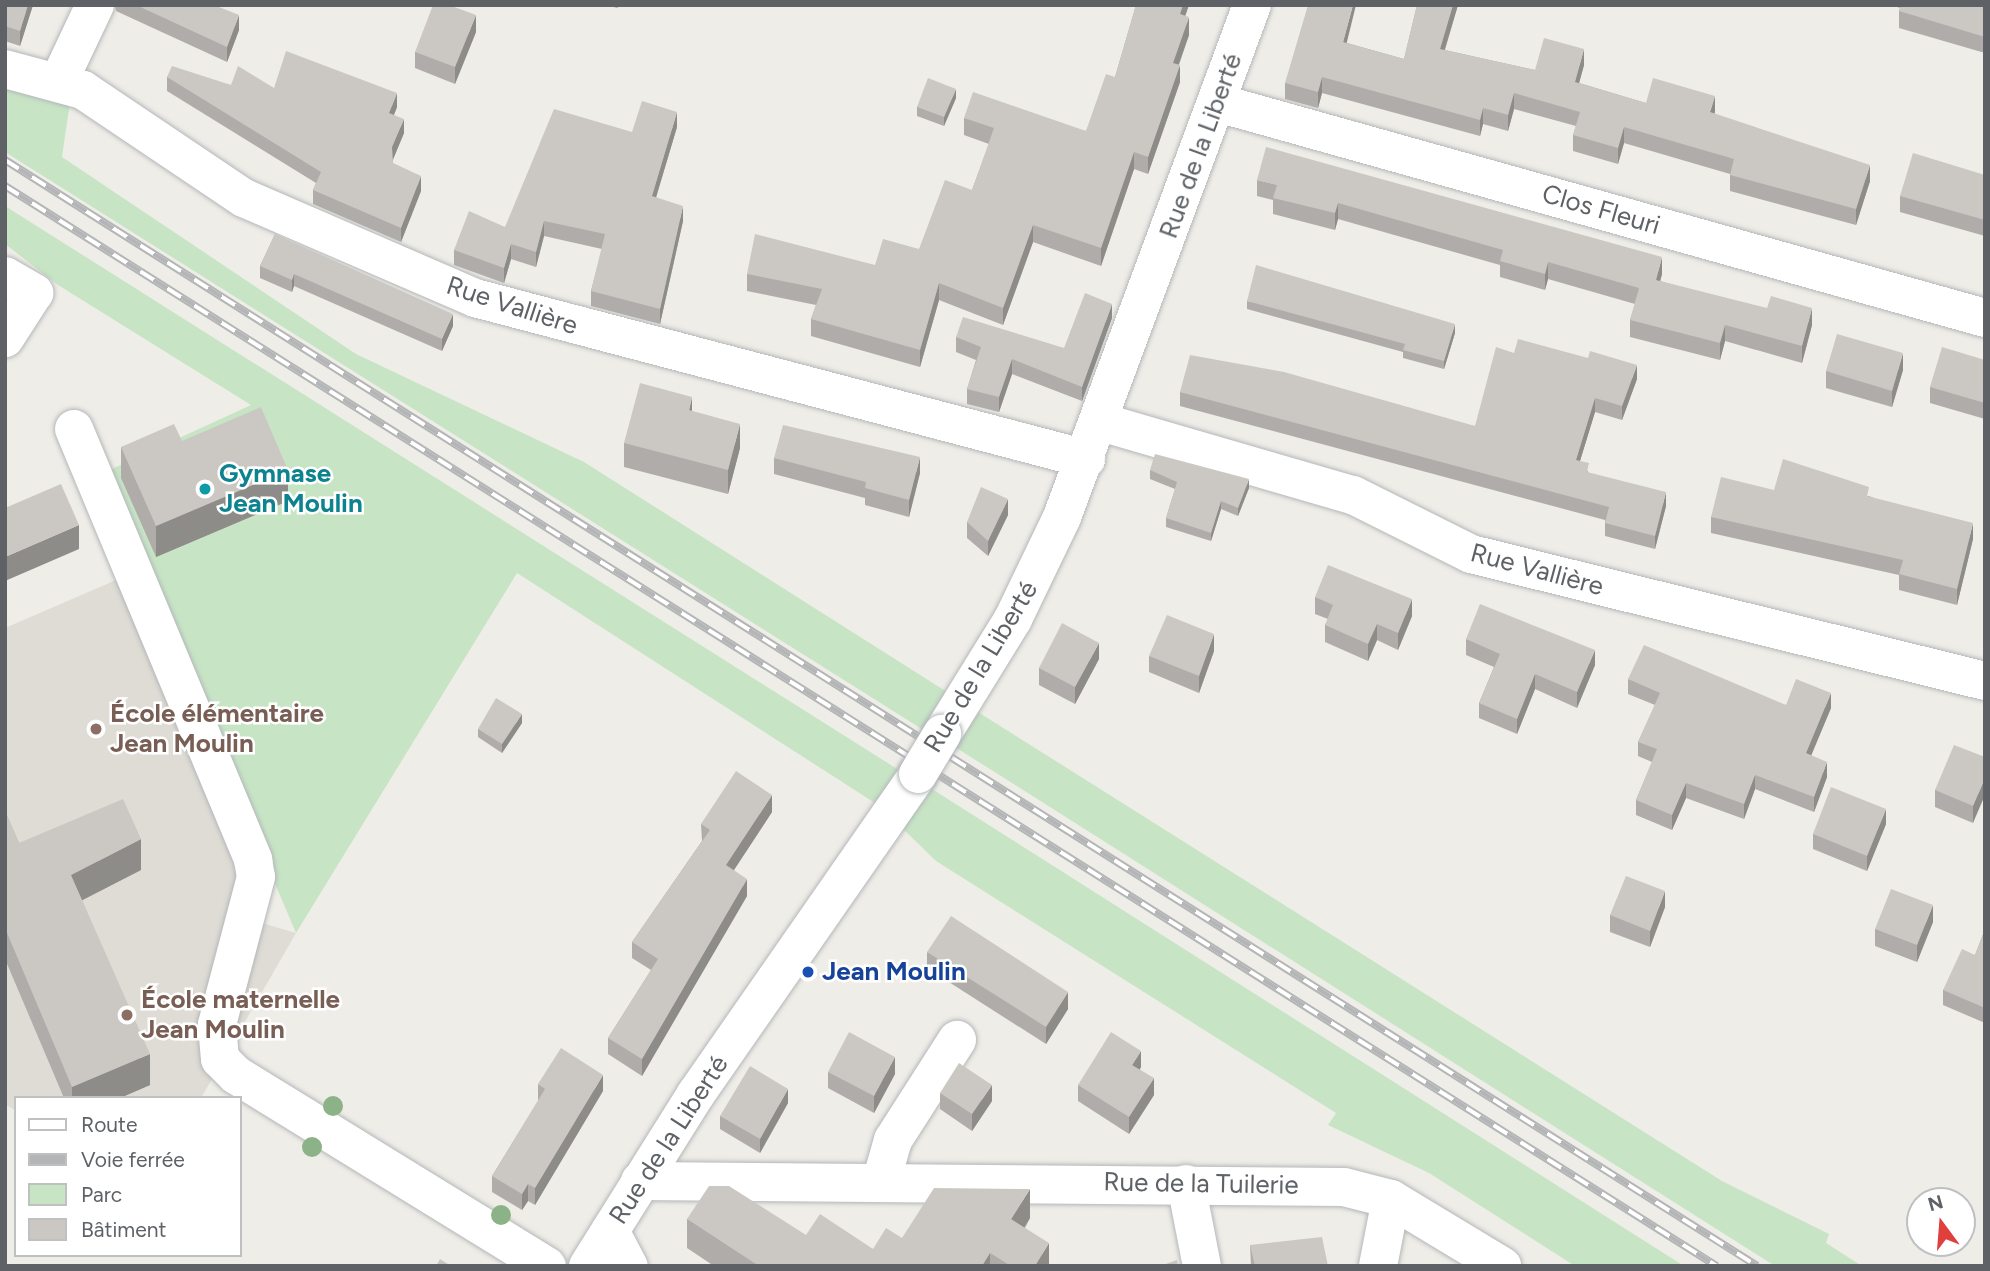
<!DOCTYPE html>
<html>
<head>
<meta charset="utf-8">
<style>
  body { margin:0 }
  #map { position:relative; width:1990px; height:1271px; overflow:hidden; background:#efede7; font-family:Figtree,sans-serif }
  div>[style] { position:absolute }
  .education>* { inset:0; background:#dfdcd5 }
  .green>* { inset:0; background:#c7e5c5 }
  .roads { filter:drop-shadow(0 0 2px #b4b7ba) drop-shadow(0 0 2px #b4b7ba) }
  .minor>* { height:38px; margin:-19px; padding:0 19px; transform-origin:19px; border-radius:19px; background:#fff }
  .rail>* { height:8px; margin-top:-4px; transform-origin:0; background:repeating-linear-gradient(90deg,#fff 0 16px,#b4b5b6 0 32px); box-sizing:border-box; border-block:2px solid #b4b5b6 }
  .bridges { filter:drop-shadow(0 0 2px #b4b7ba) drop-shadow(0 0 2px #b4b7ba) }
  .minor-bridge>* { height:38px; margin:-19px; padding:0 19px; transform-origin:19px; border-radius:19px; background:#fff }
  .trees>* { width:20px; height:20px; margin:-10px; border-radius:50%; background:#8cb288 }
  .wall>* { inset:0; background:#afaca9 }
  .shaded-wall>* { inset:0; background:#8e8c89 }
  .building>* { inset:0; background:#cbc8c4 }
  .dots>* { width:19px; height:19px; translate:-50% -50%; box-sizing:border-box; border:4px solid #fff; border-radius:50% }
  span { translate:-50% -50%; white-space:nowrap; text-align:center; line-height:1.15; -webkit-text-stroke:5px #fff; paint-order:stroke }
  .street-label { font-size:26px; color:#5e6266 }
  .culture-label { font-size:26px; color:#0d838f; font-weight:700 }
  .left { translate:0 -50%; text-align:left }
  .education-label { font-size:26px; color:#785e54; font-weight:700 }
  .transit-label { font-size:26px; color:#164399; font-weight:700 }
  .frame { position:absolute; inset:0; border:7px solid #5e6266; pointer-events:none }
  .legend { position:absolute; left:14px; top:1096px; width:228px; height:161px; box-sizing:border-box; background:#fff; border:2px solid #bfc0c2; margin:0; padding:9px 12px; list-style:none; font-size:21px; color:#5e6266 }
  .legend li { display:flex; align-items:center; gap:14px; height:35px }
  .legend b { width:35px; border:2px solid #bfc0c2 }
  .north { position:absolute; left:1906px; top:1187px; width:70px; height:70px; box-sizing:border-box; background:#fff; border:2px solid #bfc0c2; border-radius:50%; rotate:344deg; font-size:19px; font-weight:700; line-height:28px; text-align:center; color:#5e6266 }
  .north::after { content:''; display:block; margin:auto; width:24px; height:32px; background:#df403d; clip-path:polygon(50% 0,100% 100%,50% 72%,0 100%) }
</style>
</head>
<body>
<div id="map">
  <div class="education">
    <div style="clip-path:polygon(123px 577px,239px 875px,228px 913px,296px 933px,201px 1098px,16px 1098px,16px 1111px,5px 1104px,5px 628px)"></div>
  </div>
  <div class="green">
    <div style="clip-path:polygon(5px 82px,70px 102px,62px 157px,356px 354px,584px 462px,947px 692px,925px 731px,5px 152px)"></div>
    <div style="clip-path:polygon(5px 206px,902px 772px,878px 805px,517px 573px,296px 933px,101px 474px,251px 405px,58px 285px,5px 244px)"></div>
    <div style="clip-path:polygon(978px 712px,1722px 1181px,1829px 1234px,1826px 1243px,1862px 1266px,1775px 1266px,955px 747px)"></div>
    <div style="clip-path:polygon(932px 789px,1684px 1266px,1575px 1266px,1429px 1173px,1328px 1125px,1336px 1113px,936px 861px,900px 826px)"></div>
  </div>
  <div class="roads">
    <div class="minor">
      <div style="left:5px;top:69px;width:81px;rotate:15.1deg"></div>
      <div style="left:83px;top:90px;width:194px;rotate:33.9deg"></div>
      <div style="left:244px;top:198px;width:252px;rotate:23.4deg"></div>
      <div style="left:475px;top:298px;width:632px;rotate:14.76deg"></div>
      <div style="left:59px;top:81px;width:84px;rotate:-64.7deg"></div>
      <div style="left:1218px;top:103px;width:797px;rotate:15.66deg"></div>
      <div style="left:5px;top:276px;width:34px;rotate:30deg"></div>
      <div style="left:34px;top:293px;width:54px;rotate:122.8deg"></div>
      <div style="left:1101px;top:422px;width:262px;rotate:16.2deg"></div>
      <div style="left:1353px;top:495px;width:132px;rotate:26.6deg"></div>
      <div style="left:1471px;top:554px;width:529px;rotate:13.88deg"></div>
      <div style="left:74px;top:429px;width:467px;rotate:67.4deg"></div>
      <div style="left:253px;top:860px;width:17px;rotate:80deg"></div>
      <div style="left:256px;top:877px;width:153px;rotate:104.8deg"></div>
      <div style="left:217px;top:1025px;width:34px;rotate:85deg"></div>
      <div style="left:220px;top:1059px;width:23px;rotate:45deg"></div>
      <div style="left:236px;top:1075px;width:365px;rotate:31.6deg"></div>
      <div style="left:942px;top:734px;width:135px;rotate:-58.3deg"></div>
      <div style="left:1013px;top:619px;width:113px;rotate:-64.3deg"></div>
      <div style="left:1062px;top:517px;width:546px;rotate:-69.64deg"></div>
      <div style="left:640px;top:1181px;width:704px;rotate:0.49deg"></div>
      <div style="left:1344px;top:1187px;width:49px;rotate:14.3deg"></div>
      <div style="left:1391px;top:1199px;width:130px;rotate:31.1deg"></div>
      <div style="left:881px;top:1182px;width:44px;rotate:-74.1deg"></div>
      <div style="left:893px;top:1140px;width:119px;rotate:-57.4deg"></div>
      <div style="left:1186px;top:1184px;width:84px;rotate:79deg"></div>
      <div style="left:610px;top:1231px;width:40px;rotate:62deg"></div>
      <div style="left:588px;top:1266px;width:203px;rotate:-57.9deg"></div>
      <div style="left:696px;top:1094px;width:389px;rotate:-55.2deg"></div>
      <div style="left:1378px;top:1266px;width:68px;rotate:-79deg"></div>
    </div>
  </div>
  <div class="rail">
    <div style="left:5px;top:160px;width:2072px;rotate:32.26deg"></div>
    <div style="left:5px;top:186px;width:2024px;rotate:32.25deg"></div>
  </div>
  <div class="bridges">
    <div class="minor-bridge">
      <div style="left:918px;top:774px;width:47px;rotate:-59deg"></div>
    </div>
  </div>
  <div class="trees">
    <div style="left:333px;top:1106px"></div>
    <div style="left:312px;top:1147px"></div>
    <div style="left:501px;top:1215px"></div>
  </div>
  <div class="wall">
    <div style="clip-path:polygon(5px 5px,33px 5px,20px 46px,5px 41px)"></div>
    <div style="clip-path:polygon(115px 5px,214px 5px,239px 30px,227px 62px,116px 11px)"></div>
    <div style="clip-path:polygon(604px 5px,618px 5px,618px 8px)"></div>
    <div style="clip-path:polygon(1136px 5px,1189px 5px,1185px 16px,1189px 35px,1179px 65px,1180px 82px,1148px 174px,1134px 169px,1101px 266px,1033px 242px,1003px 325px,939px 300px,920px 367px,811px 336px,811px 319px,816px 305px,747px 291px,747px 274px,875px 265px,919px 249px,972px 190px,989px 144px,964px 135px,964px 118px,1086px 131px,1115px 77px)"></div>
    <div style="clip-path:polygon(1417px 5px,1458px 5px,1445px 50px,1535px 70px,1584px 65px,1579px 83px,1646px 103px,1715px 111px,1715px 114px,1870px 181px,1856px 225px,1730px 191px,1730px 174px,1624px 143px,1618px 164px,1573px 151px,1573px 135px,1576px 126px,1514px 109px,1508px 131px,1483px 124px,1480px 136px,1322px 93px,1318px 108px,1285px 99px,1285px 83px,1347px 43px,1404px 59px)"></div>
    <div style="clip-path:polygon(1892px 5px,1985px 5px,1985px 53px,1899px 28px,1899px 11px,1900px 8px)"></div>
    <div style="clip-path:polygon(476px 32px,455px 84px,415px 68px,415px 52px)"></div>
    <div style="clip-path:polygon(167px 77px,231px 85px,274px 88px,397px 107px,394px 115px,404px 133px,393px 159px,393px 163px,421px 191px,401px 242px,313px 204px,313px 190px,316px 183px,167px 91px)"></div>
    <div style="clip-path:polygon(956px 98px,944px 126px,917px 116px,917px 107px)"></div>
    <div style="clip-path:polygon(677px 127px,656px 197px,683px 221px,660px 324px,591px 306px,591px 291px,602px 249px,544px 236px,536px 267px,511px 259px,504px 283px,454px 265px,454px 250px,505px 227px)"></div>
    <div style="clip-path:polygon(1985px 175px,1985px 236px,1900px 212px,1900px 196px)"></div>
    <div style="clip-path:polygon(1257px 180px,1662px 274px,1660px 281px,1812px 325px,1802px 363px,1725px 341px,1720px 360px,1630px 337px,1630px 320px,1635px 304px,1548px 279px,1545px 290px,1500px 277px,1500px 265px,1338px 219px,1335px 230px,1273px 214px,1273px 200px,1257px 196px)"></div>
    <div style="clip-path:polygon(275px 234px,453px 326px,442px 351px,294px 286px,292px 292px,260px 278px,260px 266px)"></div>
    <div style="clip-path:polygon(1247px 301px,1455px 333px,1444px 369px,1403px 358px,1403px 352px,1247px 309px)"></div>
    <div style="clip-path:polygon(1112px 318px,1082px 401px,1012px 374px,999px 412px,967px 404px,967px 389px,976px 360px,956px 352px,956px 337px,1064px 348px)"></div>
    <div style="clip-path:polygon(1514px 353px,1637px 379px,1622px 420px,1595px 412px,1580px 461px,1589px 473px,1666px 506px,1655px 549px,1605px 536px,1605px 520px,1180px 406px,1180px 392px,1475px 426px)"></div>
    <div style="clip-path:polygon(1985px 360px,1985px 419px,1930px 403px,1930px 387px)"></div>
    <div style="clip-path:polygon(1903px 370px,1892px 407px,1826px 388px,1826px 371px)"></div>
    <div style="clip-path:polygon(692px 411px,740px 448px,728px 494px,624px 467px,624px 443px)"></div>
    <div style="clip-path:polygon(182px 441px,288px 501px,156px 557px,121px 478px,121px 447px)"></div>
    <div style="clip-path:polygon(774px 458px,920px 473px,909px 517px,865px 505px,865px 498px,774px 474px)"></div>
    <div style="clip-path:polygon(1150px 470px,1249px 488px,1238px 516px,1221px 509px,1211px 541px,1166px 527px,1166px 518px,1175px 489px,1150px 479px)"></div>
    <div style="clip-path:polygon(1774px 490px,1869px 496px,1973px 539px,1957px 605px,1899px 590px,1899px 575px,1711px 533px,1711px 517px)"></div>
    <div style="clip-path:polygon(1008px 515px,988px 556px,967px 538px,967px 522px)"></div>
    <div style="clip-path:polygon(1315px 597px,1412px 616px,1398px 650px,1377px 640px,1368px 661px,1325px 642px,1325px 625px,1328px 619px,1315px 614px)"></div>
    <div style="clip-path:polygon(1466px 639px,1595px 665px,1577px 708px,1535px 689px,1517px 734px,1479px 718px,1479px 703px,1494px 667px,1466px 655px)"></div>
    <div style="clip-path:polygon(1214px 651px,1199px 693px,1149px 672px,1149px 656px)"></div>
    <div style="clip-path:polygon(1099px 659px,1075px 704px,1039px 685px,1039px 668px)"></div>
    <div style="clip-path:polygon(1628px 679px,1786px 705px,1831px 708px,1811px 755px,1827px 777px,1814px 812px,1755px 789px,1744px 819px,1686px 798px,1672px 830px,1636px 815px,1636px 800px,1652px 762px,1638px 756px,1638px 742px,1655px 705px,1628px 694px)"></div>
    <div style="clip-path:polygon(522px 723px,502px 753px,478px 737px,478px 729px)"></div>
    <div style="clip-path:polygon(1985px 757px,1973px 823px,1935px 807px,1935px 790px)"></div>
    <div style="clip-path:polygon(5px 811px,19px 843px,141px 870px,82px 900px,150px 1085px,120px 1098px,64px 1098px,5px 959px)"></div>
    <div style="clip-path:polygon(772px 812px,734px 870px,747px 896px,642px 1076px,608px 1054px,608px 1038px,651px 970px,632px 958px,632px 942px,702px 841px,701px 824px)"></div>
    <div style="clip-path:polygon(1886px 824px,1867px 871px,1813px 849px,1813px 834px)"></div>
    <div style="clip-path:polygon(1665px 907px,1650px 947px,1610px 932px,1610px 915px)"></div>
    <div style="clip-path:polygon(1933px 922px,1917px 962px,1875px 946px,1875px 929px)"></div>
    <div style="clip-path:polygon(1985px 929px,1985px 1023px,1943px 1005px,1943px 990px,1975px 955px)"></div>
    <div style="clip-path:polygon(927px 952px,1068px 1009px,1046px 1044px,927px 968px)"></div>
    <div style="clip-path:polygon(1141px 1067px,1140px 1069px,1154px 1095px,1129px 1134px,1078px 1101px,1078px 1085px)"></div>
    <div style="clip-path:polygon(828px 1072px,895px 1074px,874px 1113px,828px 1088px)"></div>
    <div style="clip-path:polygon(538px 1084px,603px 1091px,535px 1205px,528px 1201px,522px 1210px,492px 1192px,492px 1176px,538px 1101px)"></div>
    <div style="clip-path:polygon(940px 1093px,992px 1101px,972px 1131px,940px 1109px)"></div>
    <div style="clip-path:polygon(788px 1103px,760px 1153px,720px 1129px,720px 1116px)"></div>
    <div style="clip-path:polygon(1030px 1218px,1025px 1228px,1049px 1266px,714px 1266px,687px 1248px,687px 1219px,806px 1235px,873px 1249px,902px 1238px)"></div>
    <div style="clip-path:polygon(1250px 1245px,1328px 1266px,1251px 1266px)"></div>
  </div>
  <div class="shaded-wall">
    <div style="clip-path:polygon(28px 5px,33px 5px,20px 46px,20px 31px)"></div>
    <div style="clip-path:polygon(1183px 5px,1189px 5px,1180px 31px,1180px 14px)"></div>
    <div style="clip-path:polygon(1353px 5px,1356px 5px,1343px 58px,1343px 42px)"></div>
    <div style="clip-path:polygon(1453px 5px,1458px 5px,1440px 65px,1440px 49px)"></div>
    <div style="clip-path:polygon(239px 15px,239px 30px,227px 62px,227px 47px)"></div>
    <div style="clip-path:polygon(476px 15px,476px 32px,455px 84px,455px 67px)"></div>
    <div style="clip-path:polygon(1189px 17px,1189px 35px,1173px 80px,1173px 63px)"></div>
    <div style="clip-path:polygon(1584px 49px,1584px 65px,1575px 98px,1575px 82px)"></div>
    <div style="clip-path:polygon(1180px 65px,1180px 82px,1148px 174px,1148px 157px)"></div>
    <div style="clip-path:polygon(1322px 77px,1322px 93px,1318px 108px,1318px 92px)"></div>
    <div style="clip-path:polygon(956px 89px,956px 98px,944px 126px,944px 117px)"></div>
    <div style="clip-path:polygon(397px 93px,397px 107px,389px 127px,389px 113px)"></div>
    <div style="clip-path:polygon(1514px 93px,1514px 109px,1508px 131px,1508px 115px)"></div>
    <div style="clip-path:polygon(1715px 96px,1715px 111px,1710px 128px,1710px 112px)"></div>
    <div style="clip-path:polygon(1483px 108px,1483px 124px,1480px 136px,1480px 120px)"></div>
    <div style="clip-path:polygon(677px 112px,677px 127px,652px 211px,652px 196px)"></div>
    <div style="clip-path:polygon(404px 119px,404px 133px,392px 162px,392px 147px)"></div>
    <div style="clip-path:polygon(1624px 127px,1624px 143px,1618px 164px,1618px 148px)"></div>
    <div style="clip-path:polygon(1134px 152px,1134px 169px,1101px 266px,1101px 248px)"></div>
    <div style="clip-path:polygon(1870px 165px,1870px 181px,1856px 225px,1856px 209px)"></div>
    <div style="clip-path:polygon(421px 176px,421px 191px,401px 242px,401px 228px)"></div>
    <div style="clip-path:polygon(1338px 203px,1338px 219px,1335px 230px,1335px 213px)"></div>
    <div style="clip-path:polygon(683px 206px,683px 221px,660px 324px,660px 309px)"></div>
    <div style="clip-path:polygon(544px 221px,544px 236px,536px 267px,536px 252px)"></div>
    <div style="clip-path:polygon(1033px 225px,1033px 242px,1003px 325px,1003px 308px)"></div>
    <div style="clip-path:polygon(511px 244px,511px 259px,504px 283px,504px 268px)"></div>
    <div style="clip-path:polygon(1662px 257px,1662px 274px,1656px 297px,1656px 280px)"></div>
    <div style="clip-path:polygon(1548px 262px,1548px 279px,1545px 290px,1545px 274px)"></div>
    <div style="clip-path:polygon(294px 274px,294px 286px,292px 292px,292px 280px)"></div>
    <div style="clip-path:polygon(939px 283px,939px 300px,920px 367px,920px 350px)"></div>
    <div style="clip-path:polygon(1112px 304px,1112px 318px,1082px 401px,1082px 387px)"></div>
    <div style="clip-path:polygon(1812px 308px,1812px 325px,1802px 363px,1802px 346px)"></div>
    <div style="clip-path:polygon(453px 314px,453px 326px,442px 351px,442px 339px)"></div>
    <div style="clip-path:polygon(1455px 324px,1455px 333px,1444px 369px,1444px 361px)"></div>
    <div style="clip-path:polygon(1725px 325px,1725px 341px,1720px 360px,1720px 343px)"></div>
    <div style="clip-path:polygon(1903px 353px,1903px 370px,1892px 407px,1892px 391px)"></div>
    <div style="clip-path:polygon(1012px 359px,1012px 374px,999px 412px,999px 397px)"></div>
    <div style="clip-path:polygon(1637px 365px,1637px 379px,1622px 420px,1622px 406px)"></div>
    <div style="clip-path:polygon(692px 397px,692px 421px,689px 410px)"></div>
    <div style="clip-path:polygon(1595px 398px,1595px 412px,1576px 474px,1576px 460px)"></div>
    <div style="clip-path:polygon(740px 424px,740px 448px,728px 494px,728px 470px)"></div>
    <div style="clip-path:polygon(920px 457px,920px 473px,909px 517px,909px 500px)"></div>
    <div style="clip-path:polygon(288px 470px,288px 501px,156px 557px,156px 526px)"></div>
    <div style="clip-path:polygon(1249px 479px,1249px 488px,1238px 516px,1238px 508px)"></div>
    <div style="clip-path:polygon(1666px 492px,1666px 506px,1655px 549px,1655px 536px)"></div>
    <div style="clip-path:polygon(1008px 499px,1008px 515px,988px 556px,988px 541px)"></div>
    <div style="clip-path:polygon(1221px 501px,1221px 509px,1211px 541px,1211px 533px)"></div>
    <div style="clip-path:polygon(1973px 523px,1973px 539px,1957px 605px,1957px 589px)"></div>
    <div style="clip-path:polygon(79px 525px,79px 549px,5px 581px,5px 557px)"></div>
    <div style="clip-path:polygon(1412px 599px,1412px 616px,1398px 650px,1398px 633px)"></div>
    <div style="clip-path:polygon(1377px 624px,1377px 640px,1368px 661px,1368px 644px)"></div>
    <div style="clip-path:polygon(1214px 634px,1214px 651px,1199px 693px,1199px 676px)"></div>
    <div style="clip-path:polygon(1099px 643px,1099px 659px,1075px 704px,1075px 687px)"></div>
    <div style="clip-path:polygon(1595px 650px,1595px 665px,1577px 708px,1577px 692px)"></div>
    <div style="clip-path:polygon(1535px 674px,1535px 689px,1517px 734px,1517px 719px)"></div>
    <div style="clip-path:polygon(1831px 693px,1831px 708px,1806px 768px,1806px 753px)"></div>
    <div style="clip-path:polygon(522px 714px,522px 723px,502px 753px,502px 744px)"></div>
    <div style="clip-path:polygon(1827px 762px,1827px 777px,1814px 812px,1814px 797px)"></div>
    <div style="clip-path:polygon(1755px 775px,1755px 789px,1744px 819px,1744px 804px)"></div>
    <div style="clip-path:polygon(1985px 778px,1985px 795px,1973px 823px,1973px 806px)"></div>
    <div style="clip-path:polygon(1686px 783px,1686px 798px,1672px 830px,1672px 815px)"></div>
    <div style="clip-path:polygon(772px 795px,772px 812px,726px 882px,726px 865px)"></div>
    <div style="clip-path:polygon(1886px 809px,1886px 824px,1867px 871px,1867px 856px)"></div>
    <div style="clip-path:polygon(141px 839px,141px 870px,71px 906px,71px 875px)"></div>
    <div style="clip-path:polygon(747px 879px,747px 896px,642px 1076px,642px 1059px)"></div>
    <div style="clip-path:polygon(1665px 891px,1665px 907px,1650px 947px,1650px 931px)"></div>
    <div style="clip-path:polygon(1933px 905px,1933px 922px,1917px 962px,1917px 945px)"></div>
    <div style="clip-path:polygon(1068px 992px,1068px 1009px,1046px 1044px,1046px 1027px)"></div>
    <div style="clip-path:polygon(1141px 1051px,1141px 1067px,1132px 1081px,1132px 1065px)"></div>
    <div style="clip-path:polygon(150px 1054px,150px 1085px,120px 1098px,72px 1098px,72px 1087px)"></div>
    <div style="clip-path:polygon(895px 1057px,895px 1074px,874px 1113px,874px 1096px)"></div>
    <div style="clip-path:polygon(603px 1075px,603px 1091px,535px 1205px,535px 1188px)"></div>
    <div style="clip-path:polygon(1154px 1078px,1154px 1095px,1129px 1134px,1129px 1117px)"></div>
    <div style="clip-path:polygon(992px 1085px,992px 1101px,972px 1131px,972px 1114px)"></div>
    <div style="clip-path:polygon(788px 1089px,788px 1103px,760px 1153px,760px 1139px)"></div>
    <div style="clip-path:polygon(528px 1184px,528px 1201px,522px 1210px,522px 1194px)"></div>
    <div style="clip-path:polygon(1030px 1189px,1030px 1218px,1011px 1248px,1011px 1219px)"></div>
    <div style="clip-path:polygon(1049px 1243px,1049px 1266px,1035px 1266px)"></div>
    <div style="clip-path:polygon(990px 1253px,990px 1266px,982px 1266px)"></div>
  </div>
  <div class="building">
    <div style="clip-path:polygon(5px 5px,28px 5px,20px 31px,5px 26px)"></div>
    <div style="clip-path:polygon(136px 5px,214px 5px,239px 15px,227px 47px)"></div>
    <div style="clip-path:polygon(433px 5px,449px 5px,476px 15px,455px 67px,415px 52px)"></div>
    <div style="clip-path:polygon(1136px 5px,1183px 5px,1180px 14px,1189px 17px,1173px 63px,1180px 65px,1148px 157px,1134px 152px,1101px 248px,1033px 225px,1003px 308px,939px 283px,920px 350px,811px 319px,822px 289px,747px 274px,755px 234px,875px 265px,883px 239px,919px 249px,945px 180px,972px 190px,994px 128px,964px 118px,973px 92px,1086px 131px,1106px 74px,1115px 77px)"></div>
    <div style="clip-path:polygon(1308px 5px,1353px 5px,1343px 42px,1404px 59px,1417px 5px,1453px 5px,1440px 49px,1535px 70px,1544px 38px,1584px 49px,1575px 82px,1646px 103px,1653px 78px,1715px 96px,1710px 112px,1870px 165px,1856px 209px,1730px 175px,1734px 159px,1624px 127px,1618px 148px,1573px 135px,1580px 112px,1514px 93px,1508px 115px,1483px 108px,1480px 120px,1322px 77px,1318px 92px,1285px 83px)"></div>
    <div style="clip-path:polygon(1901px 5px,1985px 5px,1985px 37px,1899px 11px)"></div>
    <div style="clip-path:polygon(286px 51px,397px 93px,389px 113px,404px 119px,392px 147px,393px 163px,421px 176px,401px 228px,313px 190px,321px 172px,167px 77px,172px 66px,231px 85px,238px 66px,274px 88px)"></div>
    <div style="clip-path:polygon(928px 78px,956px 89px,944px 117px,917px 107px)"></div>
    <div style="clip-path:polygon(642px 101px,677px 112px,652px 196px,683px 206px,660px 309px,591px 291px,605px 234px,544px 221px,536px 252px,511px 244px,504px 268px,454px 250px,469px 211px,505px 227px,554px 109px,632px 132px)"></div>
    <div style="clip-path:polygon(1266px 147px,1662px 257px,1656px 280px,1767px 308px,1771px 296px,1812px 308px,1802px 346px,1725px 325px,1720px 343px,1630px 320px,1639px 288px,1548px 262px,1545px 274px,1500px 261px,1503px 250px,1338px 203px,1335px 213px,1273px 198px,1277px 185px,1257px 180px)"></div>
    <div style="clip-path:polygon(1913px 153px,1985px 175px,1985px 220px,1900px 196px)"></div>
    <div style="clip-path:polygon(275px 234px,453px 314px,442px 339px,294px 274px,292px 280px,260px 266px)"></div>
    <div style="clip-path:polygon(1256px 265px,1455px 324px,1444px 361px,1403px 350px,1405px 344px,1247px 301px)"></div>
    <div style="clip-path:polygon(1085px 293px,1112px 304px,1082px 387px,1012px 359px,999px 397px,967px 389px,981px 347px,956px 337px,963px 317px,1064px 348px)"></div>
    <div style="clip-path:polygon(1837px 334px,1903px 353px,1892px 391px,1826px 371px)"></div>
    <div style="clip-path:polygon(1518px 339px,1588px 358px,1590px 351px,1637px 365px,1622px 406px,1595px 398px,1576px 460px,1589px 463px,1587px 472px,1666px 492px,1655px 536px,1605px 523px,1609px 507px,1180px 392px,1190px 355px,1284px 372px,1475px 426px,1496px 347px,1514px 353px)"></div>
    <div style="clip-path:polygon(1942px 347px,1985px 360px,1985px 403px,1930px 387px)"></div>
    <div style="clip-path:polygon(640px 383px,692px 397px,689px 410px,740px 424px,728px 470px,624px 443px)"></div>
    <div style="clip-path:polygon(261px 407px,288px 470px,156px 526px,121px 447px,174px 424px,182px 441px)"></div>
    <div style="clip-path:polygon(783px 425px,920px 457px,909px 500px,865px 488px,866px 482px,774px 458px)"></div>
    <div style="clip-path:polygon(1155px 454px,1249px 479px,1238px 508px,1221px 501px,1211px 533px,1166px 518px,1177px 482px,1150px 470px)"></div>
    <div style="clip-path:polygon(1783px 459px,1869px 487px,1867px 496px,1973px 523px,1957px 589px,1899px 574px,1903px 560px,1711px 517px,1721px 477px,1774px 490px)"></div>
    <div style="clip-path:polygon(61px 484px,79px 525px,5px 557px,5px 508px)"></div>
    <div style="clip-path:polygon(981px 487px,1008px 499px,988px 541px,967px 522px)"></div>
    <div style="clip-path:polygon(1328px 565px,1412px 599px,1398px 633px,1377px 624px,1368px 644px,1325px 625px,1333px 605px,1315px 597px)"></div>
    <div style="clip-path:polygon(1480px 604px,1595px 650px,1577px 692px,1535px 674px,1517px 719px,1479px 703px,1500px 654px,1466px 639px)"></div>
    <div style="clip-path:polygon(1167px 615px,1214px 634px,1199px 676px,1149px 656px)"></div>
    <div style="clip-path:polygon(1062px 623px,1099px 643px,1075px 687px,1039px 668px)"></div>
    <div style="clip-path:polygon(1644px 645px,1786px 705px,1796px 679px,1831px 693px,1806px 753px,1827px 762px,1814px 797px,1755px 775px,1744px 804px,1686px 783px,1672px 815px,1636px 800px,1657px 749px,1638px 742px,1660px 693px,1628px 679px)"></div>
    <div style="clip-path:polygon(496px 698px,522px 714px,502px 744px,478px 729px)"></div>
    <div style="clip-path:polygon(1954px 745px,1985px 757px,1985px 778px,1973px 806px,1935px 790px)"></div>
    <div style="clip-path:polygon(736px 771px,772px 795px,726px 865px,747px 879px,642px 1059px,608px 1038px,658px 959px,632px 942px,710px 830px,701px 824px)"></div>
    <div style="clip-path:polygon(1831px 787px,1886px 809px,1867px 856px,1813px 834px)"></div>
    <div style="clip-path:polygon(123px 799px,141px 839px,71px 875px,150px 1054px,72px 1087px,5px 928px,5px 811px,19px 843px)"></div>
    <div style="clip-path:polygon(1626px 876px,1665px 891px,1650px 931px,1610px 915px)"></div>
    <div style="clip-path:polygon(1891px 889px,1933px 905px,1917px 945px,1875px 929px)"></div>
    <div style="clip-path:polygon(951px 916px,1068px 992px,1046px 1027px,927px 952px)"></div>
    <div style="clip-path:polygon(1985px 929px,1985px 1008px,1943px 990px,1962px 949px,1975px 955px)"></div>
    <div style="clip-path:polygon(849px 1032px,895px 1057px,874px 1096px,828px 1072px)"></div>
    <div style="clip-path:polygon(1111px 1032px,1141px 1051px,1132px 1065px,1154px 1078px,1129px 1117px,1078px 1085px)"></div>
    <div style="clip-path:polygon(561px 1048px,603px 1075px,535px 1188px,528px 1184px,522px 1194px,492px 1176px,545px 1089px,538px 1084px)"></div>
    <div style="clip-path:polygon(959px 1063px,992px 1085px,972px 1114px,940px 1093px)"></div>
    <div style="clip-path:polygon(750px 1066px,788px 1089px,760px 1139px,720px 1116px)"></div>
    <div style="clip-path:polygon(709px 1186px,729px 1186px,806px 1235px,820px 1214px,873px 1249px,886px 1228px,902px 1238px,934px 1188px,1030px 1189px,1011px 1219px,1049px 1243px,1035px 1266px,1011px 1266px,990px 1253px,982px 1266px,759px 1266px,687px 1219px)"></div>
    <div style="clip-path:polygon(1322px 1237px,1328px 1266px,1255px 1266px,1250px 1245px)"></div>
    <div style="clip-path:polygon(440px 1259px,451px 1266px,436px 1266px)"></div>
    <div style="clip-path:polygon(1177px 1260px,1178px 1266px,1160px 1266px)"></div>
  </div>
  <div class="dots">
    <div style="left:205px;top:489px;background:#0f9aa8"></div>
    <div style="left:96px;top:729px;background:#8d6e63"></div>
    <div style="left:808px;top:972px;background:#1a4fb4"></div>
    <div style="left:127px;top:1015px;background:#8d6e63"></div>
  </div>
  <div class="street-label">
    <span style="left:1201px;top:146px;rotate:-70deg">Rue de la Liberté</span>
    <span style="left:1601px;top:210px;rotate:16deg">Clos Fleuri</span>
    <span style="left:512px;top:306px;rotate:18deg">Rue Vallière</span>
    <span style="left:1537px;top:570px;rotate:15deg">Rue Vallière</span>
    <span style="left:981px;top:667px;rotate:-59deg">Rue de la Liberté</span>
    <span style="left:669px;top:1140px;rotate:-57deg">Rue de la Liberté</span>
    <span style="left:1201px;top:1184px;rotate:1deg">Rue de la Tuilerie</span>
  </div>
  <div class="culture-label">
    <span class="left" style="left:219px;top:489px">Gymnase<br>Jean Moulin</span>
  </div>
  <div class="education-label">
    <span class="left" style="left:110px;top:729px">École élémentaire<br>Jean Moulin</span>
    <span class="left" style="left:141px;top:1015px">École maternelle<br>Jean Moulin</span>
  </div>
  <div class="transit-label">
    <span class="left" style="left:822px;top:972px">Jean Moulin</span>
  </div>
  <div class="frame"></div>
  <ul class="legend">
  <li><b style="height:9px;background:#fff"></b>Route</li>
  <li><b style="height:9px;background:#b4b5b6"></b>Voie ferrée</li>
  <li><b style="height:19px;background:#c7e5c5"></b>Parc</li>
  <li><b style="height:19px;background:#cbc8c4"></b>Bâtiment</li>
  </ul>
  <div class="north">N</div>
</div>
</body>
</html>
